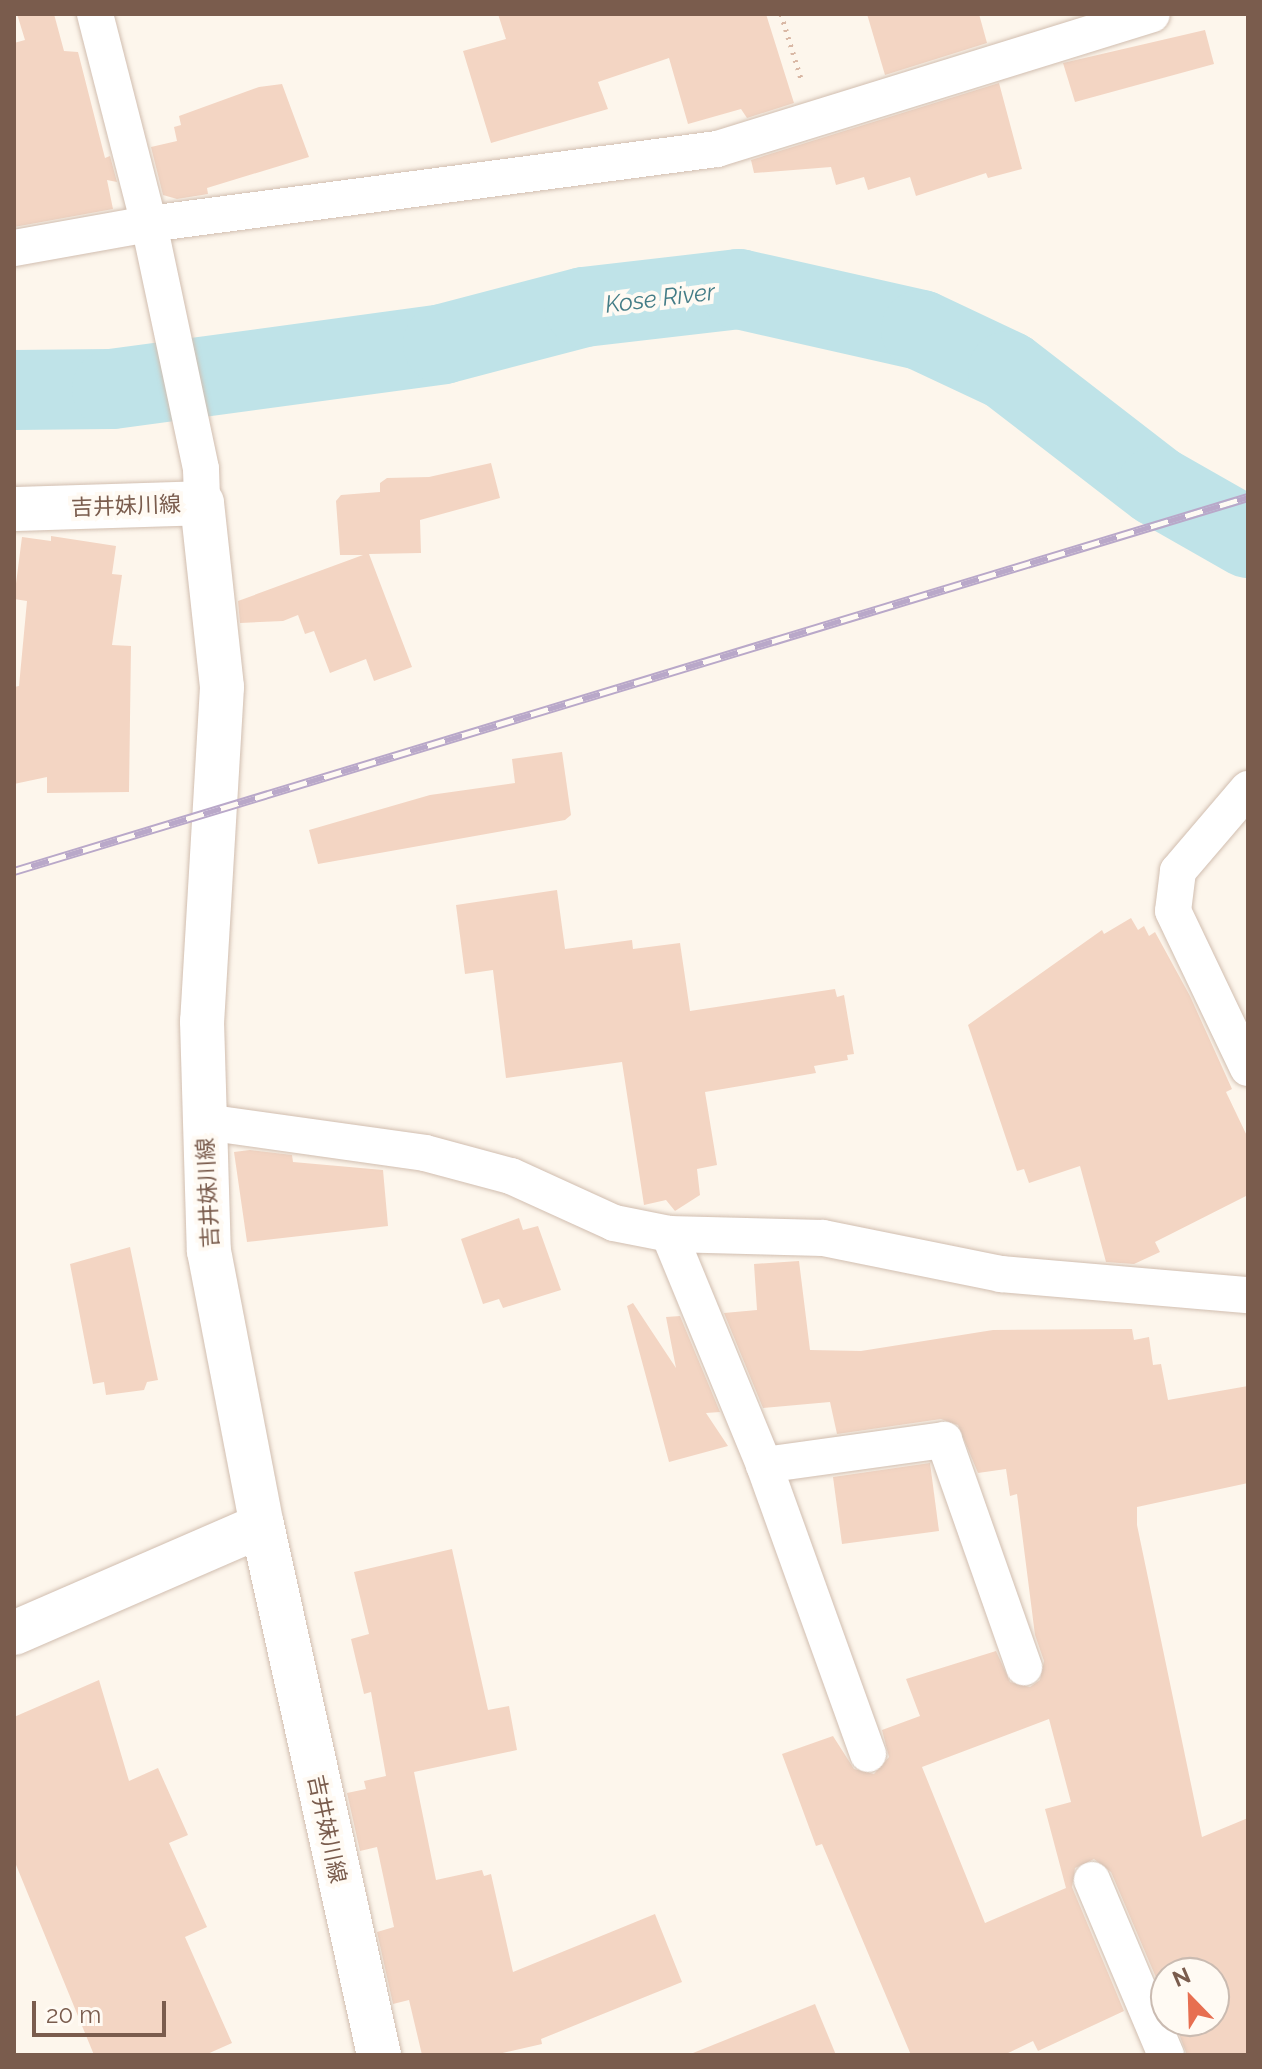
<!DOCTYPE html>
<html>
<head>
<meta charset="utf-8">
<style>
  body { margin:0 }
  #map { position:relative; width:1262px; height:2069px; overflow:hidden; background:#fdf6ec; font-family:Raleway,"Noto Sans JP",sans-serif }
  div>[style] { position:absolute }
  .river>* { height:80px; margin:-40px; padding:0 40px; transform-origin:40px; border-radius:40px; background:#bfe3e8 }
  .building>* { inset:0; background:#f3d5c3 }
  .path>* { height:5px; margin-top:-2.5px; transform-origin:0; background:repeating-linear-gradient(90deg,#d9b8a5 0 2px,transparent 0 8px) }
  .roads { filter:drop-shadow(0 0 2px #d1beb0) drop-shadow(0 0 2px #d1beb0) }
  .street>* { height:36px; margin:-18px; padding:0 18px; transform-origin:18px; border-radius:18px; background:#fff }
  .secondary>* { height:44px; margin:-22px; padding:0 22px; transform-origin:22px; border-radius:22px; background:#fff }
  .rail>* { height:9px; margin-top:-4.5px; transform-origin:0; background:repeating-linear-gradient(90deg,#fffaf3 0 18px,#b9a8c9 0 36px); box-sizing:border-box; border-block:2px solid #b9a8c9 }
  span { translate:-50% -50%; white-space:nowrap; text-align:center; line-height:1.15; -webkit-text-stroke:8px #fffaf3; paint-order:stroke }
  .street-label { font-size:22px; color:#7a5c4d }
  .water-label { font-size:24px; color:#437c86; font-style:italic }
  .frame { position:absolute; inset:0; border:16px solid #7a5c4d; pointer-events:none }
  .north { position:absolute; left:1150px; top:1957px; width:80px; height:80px; box-sizing:border-box; background:#fffaf3; border:2px solid #cabbb1; border-radius:50%; rotate:337deg; font-size:22px; font-weight:700; line-height:32px; text-align:center; color:#7a5c4d }
  .north::after { content:''; display:block; margin:auto; width:28px; height:36px; background:#e76f51; clip-path:polygon(50% 0,100% 100%,50% 72%,0 100%) }
  .scale { position:absolute; left:32px; top:2001px; width:134px; height:36px; box-sizing:border-box; border:4px solid #7a5c4d; border-top:0; padding-left:10px; font-size:24px; line-height:28px; white-space:nowrap; color:#7a5c4d; -webkit-text-stroke:6px #fffaf3; paint-order:stroke }
</style>
</head>
<body>
<div id="map">
  <div class="river">
    <div style="left:14px;top:390px;width:98px;rotate:-0.6deg"></div>
    <div style="left:112px;top:389px;width:334px;rotate:-7.7deg"></div>
    <div style="left:443px;top:344px;width:146px;rotate:-14.7deg"></div>
    <div style="left:584px;top:307px;width:156px;rotate:-6.6deg"></div>
    <div style="left:739px;top:289px;width:187px;rotate:12.7deg"></div>
    <div style="left:921px;top:330px;width:96px;rotate:25.2deg"></div>
    <div style="left:1008px;top:371px;width:188px;rotate:37.7deg"></div>
    <div style="left:1157px;top:486px;width:105px;rotate:29.7deg"></div>
  </div>
  <div class="building">
    <div style="clip-path:polygon(17px 14px,54px 14px,64px 51px,78px 52px,105px 158px,110px 156px,117px 182px,107px 180px,113px 209px,14px 227px,14px 43px,25px 40px)"></div>
    <div style="clip-path:polygon(498px 14px,766px 14px,794px 103px,747px 118px,741px 109px,688px 124px,669px 58px,598px 82px,608px 109px,491px 143px,463px 51px,506px 39px)"></div>
    <div style="clip-path:polygon(867px 14px,979px 14px,987px 43px,885px 75px)"></div>
    <div style="clip-path:polygon(1205px 30px,1214px 64px,1075px 102px,1063px 63px)"></div>
    <div style="clip-path:polygon(999px 83px,1022px 169px,988px 178px,986px 173px,916px 196px,910px 177px,868px 190px,864px 177px,836px 185px,831px 167px,754px 173px,751px 160px)"></div>
    <div style="clip-path:polygon(282px 84px,309px 157px,207px 188px,208px 194px,177px 199px,163px 195px,151px 147px,177px 141px,174px 127px,181px 125px,179px 116px,259px 87px)"></div>
    <div style="clip-path:polygon(491px 463px,500px 498px,420px 520px,421px 553px,369px 554px,412px 667px,374px 681px,366px 659px,330px 673px,314px 631px,305px 634px,298px 615px,283px 621px,240px 623px,238px 601px,363px 555px,340px 555px,336px 501px,341px 495px,380px 492px,380px 483px,387px 478px,429px 477px)"></div>
    <div style="clip-path:polygon(51px 536px,116px 546px,112px 574px,122px 575px,112px 645px,131px 646px,129px 792px,47px 793px,47px 777px,14px 784px,14px 687px,19px 686px,27px 601px,14px 599px,22px 537px,51px 541px)"></div>
    <div style="clip-path:polygon(562px 752px,571px 815px,565px 820px,318px 864px,309px 830px,430px 795px,515px 783px,512px 759px)"></div>
    <div style="clip-path:polygon(557px 890px,565px 949px,632px 940px,633px 949px,680px 943px,690px 1011px,835px 989px,837px 997px,844px 995px,854px 1054px,847px 1055px,848px 1060px,814px 1066px,816px 1073px,705px 1092px,717px 1165px,697px 1169px,700px 1195px,675px 1211px,666px 1200px,644px 1205px,622px 1062px,506px 1078px,493px 970px,465px 974px,456px 905px)"></div>
    <div style="clip-path:polygon(1131px 918px,1138px 930px,1144px 926px,1149px 936px,1155px 932px,1190px 996px,1232px 1089px,1226px 1092px,1248px 1138px,1248px 1195px,1155px 1242px,1160px 1252px,1134px 1264px,1106px 1262px,1080px 1166px,1029px 1183px,1024px 1169px,1017px 1171px,968px 1025px,1102px 930px,1104px 934px)"></div>
    <div style="clip-path:polygon(250px 1150px,292px 1155px,293px 1162px,383px 1170px,388px 1226px,247px 1242px,234px 1152px)"></div>
    <div style="clip-path:polygon(519px 1218px,523px 1230px,538px 1226px,561px 1290px,503px 1308px,499px 1299px,483px 1304px,461px 1239px)"></div>
    <div style="clip-path:polygon(130px 1247px,158px 1380px,147px 1382px,144px 1390px,106px 1395px,104px 1382px,93px 1384px,70px 1264px)"></div>
    <div style="clip-path:polygon(evenodd,799px 1261px,810px 1350px,861px 1351px,993px 1330px,1132px 1329px,1134px 1340px,1149px 1337px,1153px 1365px,1161px 1364px,1168px 1400px,1248px 1386px,1248px 1483px,1137px 1507px,1137px 1525px,1202px 1837px,1248px 1818px,1248px 2055px,1187px 2055px,1174px 2021px,1214px 2021px,1214px 1973px,1166px 1973px,1166px 2001px,1111px 1872px,1094px 1859px,1075px 1868px,1072px 1887px,1124px 2011px,1038px 2051px,1033px 2041px,1004px 2055px,911px 2055px,822px 1844px,816px 1846px,782px 1754px,833px 1736px,854px 1769px,874px 1774px,889px 1757px,882px 1730px,920px 1716px,906px 1679px,996px 1651px,1010px 1682px,1030px 1687px,1040px 1680px,1044px 1661px,1035px 1635px,1017px 1494px,1010px 1496px,1006px 1469px,978px 1473px,958px 1425px,941px 1419px,837px 1434px,830px 1402px,763px 1408px,724px 1313px,757px 1310px,754px 1264px,799px 1261px,1049px 1719px,1071px 1802px,1045px 1809px,1066px 1888px,985px 1923px,922px 1767px,1049px 1719px)"></div>
    <div style="clip-path:polygon(633px 1303px,676px 1368px,666px 1317px,680px 1316px,720px 1412px,706px 1413px,728px 1446px,669px 1462px,627px 1306px)"></div>
    <div style="clip-path:polygon(930px 1463px,939px 1531px,842px 1544px,833px 1477px)"></div>
    <div style="clip-path:polygon(452px 1549px,488px 1710px,509px 1706px,517px 1750px,414px 1772px,436px 1880px,482px 1870px,484px 1876px,491px 1874px,513px 1972px,655px 1914px,682px 1982px,541px 2039px,542px 2044px,494px 2055px,422px 2055px,409px 2000px,393px 2004px,377px 1932px,394px 1927px,377px 1847px,360px 1851px,347px 1793px,366px 1789px,364px 1781px,386px 1776px,371px 1692px,364px 1694px,351px 1639px,369px 1634px,354px 1572px)"></div>
    <div style="clip-path:polygon(99px 1680px,129px 1781px,158px 1768px,188px 1835px,169px 1843px,207px 1927px,185px 1937px,232px 2043px,205px 2055px,94px 2055px,14px 1860px,14px 1717px)"></div>
    <div style="clip-path:polygon(815px 2004px,836px 2055px,693px 2055px,693px 2053px)"></div>
  </div>
  <div class="path">
    <div style="left:781px;top:14px;width:71px;rotate:72.8deg"></div>
  </div>
  <div class="roads">
    <div class="street">
      <div style="left:95px;top:14px;width:217px;rotate:75.6deg"></div>
      <div style="left:149px;top:224px;width:250px;rotate:78deg"></div>
      <div style="left:201px;top:469px;width:34px;rotate:88deg"></div>
      <div style="left:14px;top:248px;width:137px;rotate:-10.1deg"></div>
      <div style="left:149px;top:224px;width:573px;rotate:-7.52deg"></div>
      <div style="left:717px;top:149px;width:455px;rotate:-17.2deg"></div>
      <div style="left:1248px;top:789px;width:108px;rotate:130.5deg"></div>
      <div style="left:1178px;top:871px;width:40px;rotate:97.1deg"></div>
      <div style="left:1173px;top:911px;width:174px;rotate:64.5deg"></div>
      <div style="left:205px;top:1122px;width:222px;rotate:8deg"></div>
      <div style="left:425px;top:1153px;width:89px;rotate:15deg"></div>
      <div style="left:511px;top:1176px;width:113px;rotate:24.5deg"></div>
      <div style="left:614px;top:1223px;width:56px;rotate:11.3deg"></div>
      <div style="left:669px;top:1234px;width:154px;rotate:1.5deg"></div>
      <div style="left:823px;top:1238px;width:182px;rotate:11.4deg"></div>
      <div style="left:1001px;top:1274px;width:248px;rotate:4.9deg"></div>
      <div style="left:669px;top:1234px;width:250px;rotate:67.6deg"></div>
      <div style="left:764px;top:1465px;width:307px;rotate:70.2deg"></div>
      <div style="left:764px;top:1465px;width:182px;rotate:-7.9deg"></div>
      <div style="left:944px;top:1440px;width:241px;rotate:70.6deg"></div>
      <div style="left:1092px;top:1880px;width:190px;rotate:67.1deg"></div>
    </div>
    <div class="secondary">
      <div style="left:14px;top:509px;width:188px;rotate:-1.8deg"></div>
      <div style="left:202px;top:503px;width:185px;rotate:83.8deg"></div>
      <div style="left:222px;top:687px;width:335px;rotate:93.4deg"></div>
      <div style="left:202px;top:1021px;width:230px;rotate:88.3deg"></div>
      <div style="left:209px;top:1251px;width:279px;rotate:79.1deg"></div>
      <div style="left:262px;top:1525px;width:543px;rotate:77.55deg"></div>
      <div style="left:14px;top:1633px;width:270px;rotate:-23.5deg"></div>
    </div>
  </div>
  <div class="rail">
    <div style="left:14px;top:871px;width:1289px;rotate:-16.86deg"></div>
  </div>
  <div class="street-label">
    <span style="left:126px;top:506px;rotate:-2deg">吉井妹川線</span>
    <span style="left:208px;top:1193px;rotate:-93deg">吉井妹川線</span>
    <span style="left:327px;top:1829px;rotate:78deg">吉井妹川線</span>
  </div>
  <div class="water-label">
    <span style="left:660px;top:298px;rotate:-7deg">Kose River</span>
  </div>
  <div class="frame"></div>
  <div class="north">N</div>
  <div class="scale">20 m</div>
</div>
</body>
</html>
